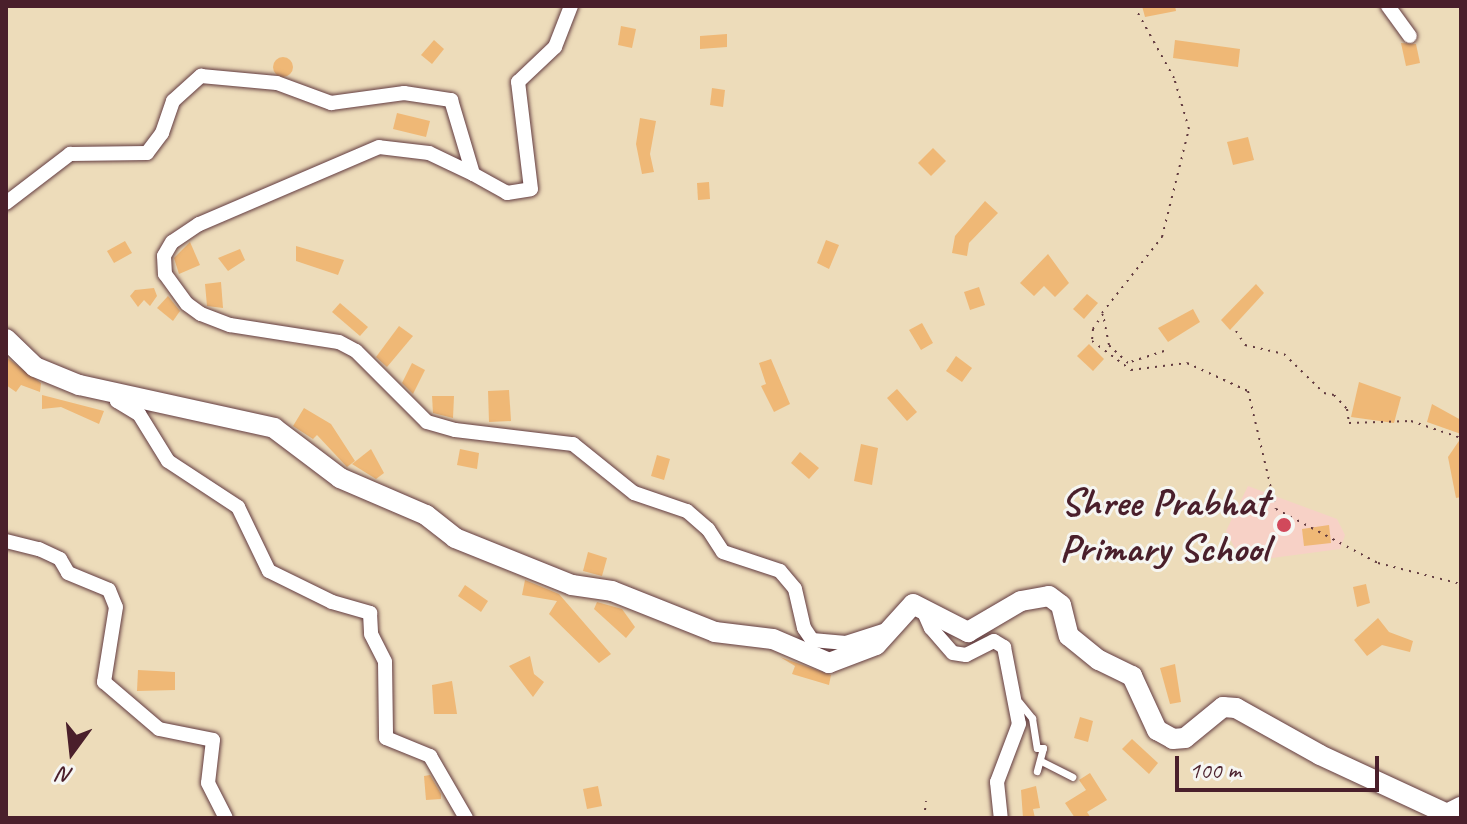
<!DOCTYPE html>
<html>
<head>
<meta charset="utf-8">
<style>
  body { margin:0 }
  #map { position:relative; width:1467px; height:824px; overflow:hidden; background:#eddcba; font-family:Caveat,sans-serif }
  div>[style] { position:absolute }
  .built>* { inset:0; background:#f7d1c6 }
  .building>* { inset:0; background:#efb876 }
  .round { border-radius:50% }
  .path>* { height:2px; margin-top:-1px; transform-origin:0; background:repeating-linear-gradient(90deg,#623b40 0 2px,transparent 0 8px) }
  .roads { filter:drop-shadow(0 0 2px #623b40) drop-shadow(0 0 2px #623b40) }
  .service>* { height:7px; margin:-3.5px; padding:0 3.5px; transform-origin:3.5px; border-radius:3.5px; background:#fff }
  .minor>* { height:14px; margin:-7px; padding:0 7px; transform-origin:7px; border-radius:7px; background:#fff }
  .secondary>* { height:20px; margin:-10px; padding:0 10px; transform-origin:10px; border-radius:10px; background:#fff }
  .dots>* { width:22px; height:22px; translate:-50% -50%; box-sizing:border-box; border:4px solid #f6f6f2; border-radius:50% }
  span { translate:-50% -50%; white-space:nowrap; text-align:center; line-height:1.15; -webkit-text-stroke:6px #f6f6f2; paint-order:stroke }
  .poi-label { font-size:40px; color:#4a1f2b; font-weight:700 }
  .right { translate:-100% -50%; text-align:right }
  .frame { position:absolute; inset:0; border:8px solid #4a1f2b; pointer-events:none }
  .north { position:absolute; left:32px; top:712px; width:80px; height:80px; -webkit-text-stroke:6px #f6f6f2; paint-order:stroke; rotate:195deg; font-size:22px; font-weight:700; line-height:32px; text-align:center; color:#4a1f2b }
  .north::after { content:''; display:block; margin:auto; width:28px; height:36px; background:#4a1f2b; clip-path:polygon(50% 0,100% 100%,50% 72%,0 100%) }
  .scale { position:absolute; left:1175px; top:756px; width:204px; height:36px; box-sizing:border-box; border:4px solid #4a1f2b; border-top:0; padding-left:10px; font-size:24px; line-height:28px; white-space:nowrap; color:#4a1f2b; -webkit-text-stroke:6px #f6f6f2; paint-order:stroke }
</style>
</head>
<body>
<div id="map">
  <div class="built">
    <div style="clip-path:polygon(1248px 486px,1337px 519px,1345px 535px,1340px 549px,1242px 562px,1226px 531px)"></div>
  </div>
  <div class="building">
    <div style="clip-path:polygon(1142px 6px,1175px 6px,1176px 11px,1145px 17px)"></div>
    <div style="clip-path:polygon(621px 26px,636px 29px,632px 48px,618px 45px)"></div>
    <div style="clip-path:polygon(727px 34px,727px 47px,700px 49px,700px 36px)"></div>
    <div style="clip-path:polygon(434px 40px,444px 49px,432px 64px,421px 55px)"></div>
    <div style="clip-path:polygon(1175px 40px,1240px 49px,1238px 67px,1173px 58px)"></div>
    <div style="clip-path:polygon(1401px 43px,1416px 44px,1420px 63px,1406px 66px)"></div>
    <div class="round" style="left:273px;top:57px;width:20px;height:20px"></div>
    <div style="clip-path:polygon(712px 88px,725px 90px,723px 107px,710px 105px)"></div>
    <div style="clip-path:polygon(397px 113px,430px 121px,426px 137px,393px 129px)"></div>
    <div style="clip-path:polygon(640px 118px,656px 121px,650px 154px,654px 172px,642px 174px,636px 144px)"></div>
    <div style="clip-path:polygon(1248px 137px,1254px 160px,1233px 165px,1227px 142px)"></div>
    <div style="clip-path:polygon(933px 148px,946px 161px,931px 176px,918px 163px)"></div>
    <div style="clip-path:polygon(709px 182px,710px 199px,698px 200px,697px 183px)"></div>
    <div style="clip-path:polygon(985px 201px,998px 213px,969px 243px,967px 256px,952px 253px,955px 236px)"></div>
    <div style="clip-path:polygon(826px 240px,839px 245px,829px 269px,817px 263px)"></div>
    <div style="clip-path:polygon(125px 241px,132px 253px,114px 263px,107px 251px)"></div>
    <div style="clip-path:polygon(190px 242px,200px 265px,179px 274px,174px 258px)"></div>
    <div style="clip-path:polygon(296px 246px,344px 260px,338px 275px,296px 261px)"></div>
    <div style="clip-path:polygon(240px 249px,245px 260px,228px 271px,218px 258px)"></div>
    <div style="clip-path:polygon(1048px 254px,1069px 283px,1055px 297px,1044px 286px,1034px 296px,1020px 283px)"></div>
    <div style="clip-path:polygon(221px 282px,223px 308px,207px 306px,205px 284px)"></div>
    <div style="clip-path:polygon(1256px 284px,1264px 293px,1230px 330px,1221px 320px)"></div>
    <div style="clip-path:polygon(979px 287px,985px 305px,970px 310px,964px 292px)"></div>
    <div style="clip-path:polygon(154px 288px,157px 296px,150px 306px,144px 300px,138px 307px,130px 296px,135px 290px)"></div>
    <div style="clip-path:polygon(1087px 294px,1098px 303px,1084px 319px,1073px 309px)"></div>
    <div style="clip-path:polygon(168px 296px,180px 311px,173px 321px,157px 308px)"></div>
    <div style="clip-path:polygon(340px 303px,368px 327px,360px 336px,332px 312px)"></div>
    <div style="clip-path:polygon(1193px 309px,1200px 322px,1168px 342px,1158px 328px)"></div>
    <div style="clip-path:polygon(922px 323px,933px 343px,921px 350px,909px 330px)"></div>
    <div style="clip-path:polygon(399px 326px,413px 336px,387px 367px,376px 357px)"></div>
    <div style="clip-path:polygon(1089px 344px,1104px 359px,1093px 371px,1077px 356px)"></div>
    <div style="clip-path:polygon(956px 356px,972px 368px,962px 382px,946px 371px)"></div>
    <div style="clip-path:polygon(6px 357px,41px 383px,40px 392px,21px 385px,16px 392px,6px 385px)"></div>
    <div style="clip-path:polygon(771px 359px,790px 404px,774px 412px,761px 386px,766px 384px,759px 363px)"></div>
    <div style="clip-path:polygon(412px 363px,425px 370px,413px 394px,402px 383px)"></div>
    <div style="clip-path:polygon(1359px 382px,1401px 397px,1394px 423px,1351px 417px)"></div>
    <div style="clip-path:polygon(897px 389px,917px 412px,907px 421px,887px 398px)"></div>
    <div style="clip-path:polygon(509px 390px,511px 421px,489px 422px,488px 391px)"></div>
    <div style="clip-path:polygon(42px 395px,104px 411px,99px 424px,61px 407px,42px 409px)"></div>
    <div style="clip-path:polygon(432px 396px,454px 396px,453px 418px,433px 413px)"></div>
    <div style="clip-path:polygon(1432px 404px,1461px 420px,1461px 434px,1427px 422px)"></div>
    <div style="clip-path:polygon(304px 408px,331px 424px,355px 461px,347px 467px,317px 435px,313px 439px,293px 426px)"></div>
    <div style="clip-path:polygon(1461px 438px,1461px 497px,1456px 498px,1448px 457px)"></div>
    <div style="clip-path:polygon(861px 444px,878px 448px,872px 485px,854px 481px)"></div>
    <div style="clip-path:polygon(371px 449px,384px 473px,376px 479px,352px 464px)"></div>
    <div style="clip-path:polygon(460px 449px,479px 453px,477px 469px,457px 465px)"></div>
    <div style="clip-path:polygon(800px 452px,819px 468px,809px 479px,791px 463px)"></div>
    <div style="clip-path:polygon(657px 455px,670px 459px,664px 480px,651px 476px)"></div>
    <div style="clip-path:polygon(1329px 525px,1331px 543px,1304px 546px,1302px 529px)"></div>
    <div style="clip-path:polygon(588px 552px,607px 558px,602px 576px,583px 571px)"></div>
    <div style="clip-path:polygon(525px 580px,559px 594px,611px 654px,599px 663px,549px 614px,557px 601px,522px 595px)"></div>
    <div style="clip-path:polygon(1366px 584px,1370px 603px,1357px 607px,1353px 587px)"></div>
    <div style="clip-path:polygon(465px 585px,488px 601px,481px 612px,458px 596px)"></div>
    <div style="clip-path:polygon(597px 602px,622px 609px,635px 627px,626px 638px,594px 609px)"></div>
    <div style="clip-path:polygon(1378px 618px,1389px 632px,1413px 641px,1410px 652px,1382px 645px,1367px 656px,1354px 640px)"></div>
    <div style="clip-path:polygon(530px 656px,534px 674px,544px 682px,533px 697px,509px 666px)"></div>
    <div style="clip-path:polygon(780px 657px,831px 675px,829px 685px,792px 674px,795px 666px)"></div>
    <div style="clip-path:polygon(1175px 664px,1181px 702px,1170px 704px,1160px 668px)"></div>
    <div style="clip-path:polygon(138px 670px,175px 672px,175px 690px,137px 691px)"></div>
    <div style="clip-path:polygon(452px 681px,457px 714px,434px 714px,432px 685px)"></div>
    <div style="clip-path:polygon(1080px 717px,1093px 721px,1088px 742px,1074px 738px)"></div>
    <div style="clip-path:polygon(1132px 739px,1158px 763px,1149px 774px,1122px 749px)"></div>
    <div style="clip-path:polygon(1090px 773px,1107px 800px,1087px 812px,1091px 818px,1075px 818px,1065px 803px,1086px 790px,1079px 780px)"></div>
    <div style="clip-path:polygon(430px 775px,441px 794px,441px 799px,426px 800px,424px 776px)"></div>
    <div style="clip-path:polygon(598px 786px,602px 806px,587px 809px,583px 789px)"></div>
    <div style="clip-path:polygon(1036px 786px,1040px 808px,1033px 809px,1035px 818px,1023px 818px,1021px 790px)"></div>
  </div>
  <div class="path">
    <div style="left:1102px;top:313px;width:97px;rotate:-51.7deg"></div>
    <div style="left:1162px;top:237px;width:111px;rotate:-76deg"></div>
    <div style="left:1189px;top:129px;width:53px;rotate:-106.4deg"></div>
    <div style="left:1174px;top:78px;width:82px;rotate:-119.1deg"></div>
    <div style="left:1236px;top:331px;width:17px;rotate:57deg"></div>
    <div style="left:1245px;top:345px;width:40px;rotate:13deg"></div>
    <div style="left:1284px;top:354px;width:56px;rotate:44.3deg"></div>
    <div style="left:1324px;top:393px;width:10px;rotate:11deg"></div>
    <div style="left:1334px;top:395px;width:19px;rotate:47deg"></div>
    <div style="left:1347px;top:409px;width:14px;rotate:82deg"></div>
    <div style="left:1349px;top:423px;width:62px;rotate:-1.8deg"></div>
    <div style="left:1411px;top:421px;width:53px;rotate:18.8deg"></div>
    <div style="left:1164px;top:351px;width:38px;rotate:162deg"></div>
    <div style="left:1128px;top:363px;width:26px;rotate:-137deg"></div>
    <div style="left:1109px;top:345px;width:32px;rotate:-101deg"></div>
    <div style="left:1103px;top:314px;width:18px;rotate:124deg"></div>
    <div style="left:1093px;top:329px;width:12px;rotate:95deg"></div>
    <div style="left:1092px;top:341px;width:49px;rotate:36.6deg"></div>
    <div style="left:1131px;top:370px;width:56px;rotate:-7.1deg"></div>
    <div style="left:1187px;top:363px;width:67px;rotate:24.7deg"></div>
    <div style="left:1248px;top:391px;width:121px;rotate:76.7deg"></div>
    <div style="left:1276px;top:509px;width:115px;rotate:27.9deg"></div>
    <div style="left:1378px;top:563px;width:86px;rotate:14.2deg"></div>
    <div style="left:924px;top:818px;width:17px;rotate:-83deg"></div>
  </div>
  <div class="roads">
    <div class="service">
      <div style="left:1019px;top:702px;width:21px;rotate:51deg"></div>
      <div style="left:1032px;top:718px;width:30px;rotate:81deg"></div>
      <div style="left:1037px;top:748px;width:6px"></div>
      <div style="left:1043px;top:748px;width:24px;rotate:105deg"></div>
      <div style="left:1043px;top:762px;width:33px;rotate:27deg"></div>
    </div>
    <div class="minor">
      <div style="left:1388px;top:6px;width:37px;rotate:54deg"></div>
      <div style="left:473px;top:174px;width:49px;rotate:-154.5deg"></div>
      <div style="left:429px;top:153px;width:50px;rotate:-173.2deg"></div>
      <div style="left:379px;top:147px;width:196px;rotate:156.8deg"></div>
      <div style="left:199px;top:224px;width:32px;rotate:146deg"></div>
      <div style="left:172px;top:242px;width:16px;rotate:120deg"></div>
      <div style="left:164px;top:256px;width:18px;rotate:87deg"></div>
      <div style="left:165px;top:274px;width:37px;rotate:54deg"></div>
      <div style="left:187px;top:304px;width:17px;rotate:36deg"></div>
      <div style="left:201px;top:314px;width:31px;rotate:21deg"></div>
      <div style="left:230px;top:325px;width:110px;rotate:8.9deg"></div>
      <div style="left:339px;top:342px;width:19px;rotate:28deg"></div>
      <div style="left:356px;top:351px;width:100px;rotate:45deg"></div>
      <div style="left:427px;top:422px;width:29px;rotate:16deg"></div>
      <div style="left:455px;top:430px;width:119px;rotate:6.8deg"></div>
      <div style="left:573px;top:444px;width:78px;rotate:38.8deg"></div>
      <div style="left:634px;top:493px;width:56px;rotate:18.8deg"></div>
      <div style="left:687px;top:511px;width:28px;rotate:41deg"></div>
      <div style="left:708px;top:529px;width:27px;rotate:57deg"></div>
      <div style="left:723px;top:552px;width:60px;rotate:18.4deg"></div>
      <div style="left:780px;top:571px;width:23px;rotate:50deg"></div>
      <div style="left:795px;top:589px;width:40px;rotate:77deg"></div>
      <div style="left:804px;top:628px;width:14px;rotate:56deg"></div>
      <div style="left:812px;top:640px;width:34px;rotate:5deg"></div>
      <div style="left:846px;top:643px;width:45px;rotate:-18deg"></div>
      <div style="left:6px;top:203px;width:81px;rotate:-37.4deg"></div>
      <div style="left:70px;top:154px;width:77px;rotate:-0.7deg"></div>
      <div style="left:147px;top:153px;width:25px;rotate:-53deg"></div>
      <div style="left:162px;top:133px;width:34px;rotate:-71deg"></div>
      <div style="left:173px;top:101px;width:38px;rotate:-42deg"></div>
      <div style="left:201px;top:76px;width:76px;rotate:5.3deg"></div>
      <div style="left:277px;top:83px;width:58px;rotate:20.3deg"></div>
      <div style="left:331px;top:103px;width:74px;rotate:-7.8deg"></div>
      <div style="left:404px;top:93px;width:48px;rotate:8.5deg"></div>
      <div style="left:451px;top:100px;width:77px;rotate:73.4deg"></div>
      <div style="left:473px;top:174px;width:39px;rotate:29deg"></div>
      <div style="left:507px;top:193px;width:24px;rotate:-9deg"></div>
      <div style="left:531px;top:189px;width:108px;rotate:-96.9deg"></div>
      <div style="left:518px;top:82px;width:51px;rotate:-43.4deg"></div>
      <div style="left:555px;top:47px;width:44px;rotate:-68.7deg"></div>
      <div style="left:117px;top:396px;width:5px;rotate:90deg"></div>
      <div style="left:117px;top:401px;width:26px;rotate:31deg"></div>
      <div style="left:139px;top:414px;width:55px;rotate:58.3deg"></div>
      <div style="left:168px;top:461px;width:84px;rotate:33.3deg"></div>
      <div style="left:238px;top:507px;width:71px;rotate:64.2deg"></div>
      <div style="left:269px;top:571px;width:70px;rotate:26.2deg"></div>
      <div style="left:332px;top:602px;width:40px;rotate:16deg"></div>
      <div style="left:370px;top:613px;width:21px;rotate:87deg"></div>
      <div style="left:371px;top:634px;width:31px;rotate:63deg"></div>
      <div style="left:385px;top:662px;width:76px;rotate:89.2deg"></div>
      <div style="left:386px;top:738px;width:48px;rotate:22.2deg"></div>
      <div style="left:430px;top:756px;width:72px;rotate:59.9deg"></div>
      <div style="left:6px;top:541px;width:34px;rotate:14deg"></div>
      <div style="left:39px;top:549px;width:23px;rotate:25deg"></div>
      <div style="left:60px;top:559px;width:16px;rotate:60deg"></div>
      <div style="left:68px;top:573px;width:44px;rotate:22.5deg"></div>
      <div style="left:109px;top:590px;width:18px;rotate:68deg"></div>
      <div style="left:116px;top:607px;width:76px;rotate:99.1deg"></div>
      <div style="left:104px;top:682px;width:72px;rotate:40.5deg"></div>
      <div style="left:159px;top:729px;width:55px;rotate:11.5deg"></div>
      <div style="left:213px;top:740px;width:43px;rotate:96.6deg"></div>
      <div style="left:208px;top:783px;width:39px;rotate:63deg"></div>
      <div style="left:922px;top:608px;width:22px;rotate:66deg"></div>
      <div style="left:931px;top:628px;width:33px;rotate:49deg"></div>
      <div style="left:953px;top:653px;width:13px;rotate:9deg"></div>
      <div style="left:966px;top:655px;width:31px;rotate:-27deg"></div>
      <div style="left:994px;top:641px;width:12px;rotate:31deg"></div>
      <div style="left:1004px;top:647px;width:78px;rotate:79deg"></div>
      <div style="left:1019px;top:724px;width:62px;rotate:110.8deg"></div>
      <div style="left:997px;top:782px;width:36px;rotate:84deg"></div>
    </div>
    <div class="secondary">
      <div style="left:6px;top:339px;width:40px;rotate:44deg"></div>
      <div style="left:35px;top:367px;width:48px;rotate:22.2deg"></div>
      <div style="left:79px;top:385px;width:200px;rotate:12.4deg"></div>
      <div style="left:274px;top:428px;width:83px;rotate:37.1deg"></div>
      <div style="left:340px;top:478px;width:94px;rotate:23.3deg"></div>
      <div style="left:426px;top:515px;width:37px;rotate:38deg"></div>
      <div style="left:455px;top:538px;width:126px;rotate:21.9deg"></div>
      <div style="left:572px;top:585px;width:40px;rotate:8.5deg"></div>
      <div style="left:612px;top:591px;width:111px;rotate:21.7deg"></div>
      <div style="left:715px;top:632px;width:58px;rotate:6.9deg"></div>
      <div style="left:773px;top:639px;width:61px;rotate:23.2deg"></div>
      <div style="left:829px;top:663px;width:50px;rotate:-21deg"></div>
      <div style="left:876px;top:645px;width:55px;rotate:-47.9deg"></div>
      <div style="left:913px;top:604px;width:62px;rotate:27deg"></div>
      <div style="left:968px;top:632px;width:61px;rotate:-30.3deg"></div>
      <div style="left:1021px;top:601px;width:28px;rotate:-10deg"></div>
      <div style="left:1049px;top:596px;width:15px;rotate:37deg"></div>
      <div style="left:1061px;top:605px;width:32px;rotate:76deg"></div>
      <div style="left:1069px;top:636px;width:38px;rotate:39deg"></div>
      <div style="left:1099px;top:660px;width:37px;rotate:26deg"></div>
      <div style="left:1132px;top:676px;width:60px;rotate:65.2deg"></div>
      <div style="left:1157px;top:730px;width:18px;rotate:29deg"></div>
      <div style="left:1173px;top:739px;width:12px;rotate:-5deg"></div>
      <div style="left:1185px;top:738px;width:49px;rotate:-39.2deg"></div>
      <div style="left:1223px;top:707px;width:13px;rotate:4deg"></div>
      <div style="left:1236px;top:708px;width:96px;rotate:29.2deg"></div>
      <div style="left:1320px;top:755px;width:140px;rotate:24.9deg"></div>
      <div style="left:1447px;top:814px;width:16px;rotate:-27deg"></div>
    </div>
  </div>
  <div class="dots">
    <div style="left:1284px;top:525px;background:#d1495b"></div>
  </div>
  <div class="poi-label">
    <span class="right" style="left:1268px;top:525px">Shree Prabhat<br>Primary School</span>
  </div>
  <div class="frame"></div>
  <div class="north">N</div>
  <div class="scale">100 m</div>
</div>
</body>
</html>
